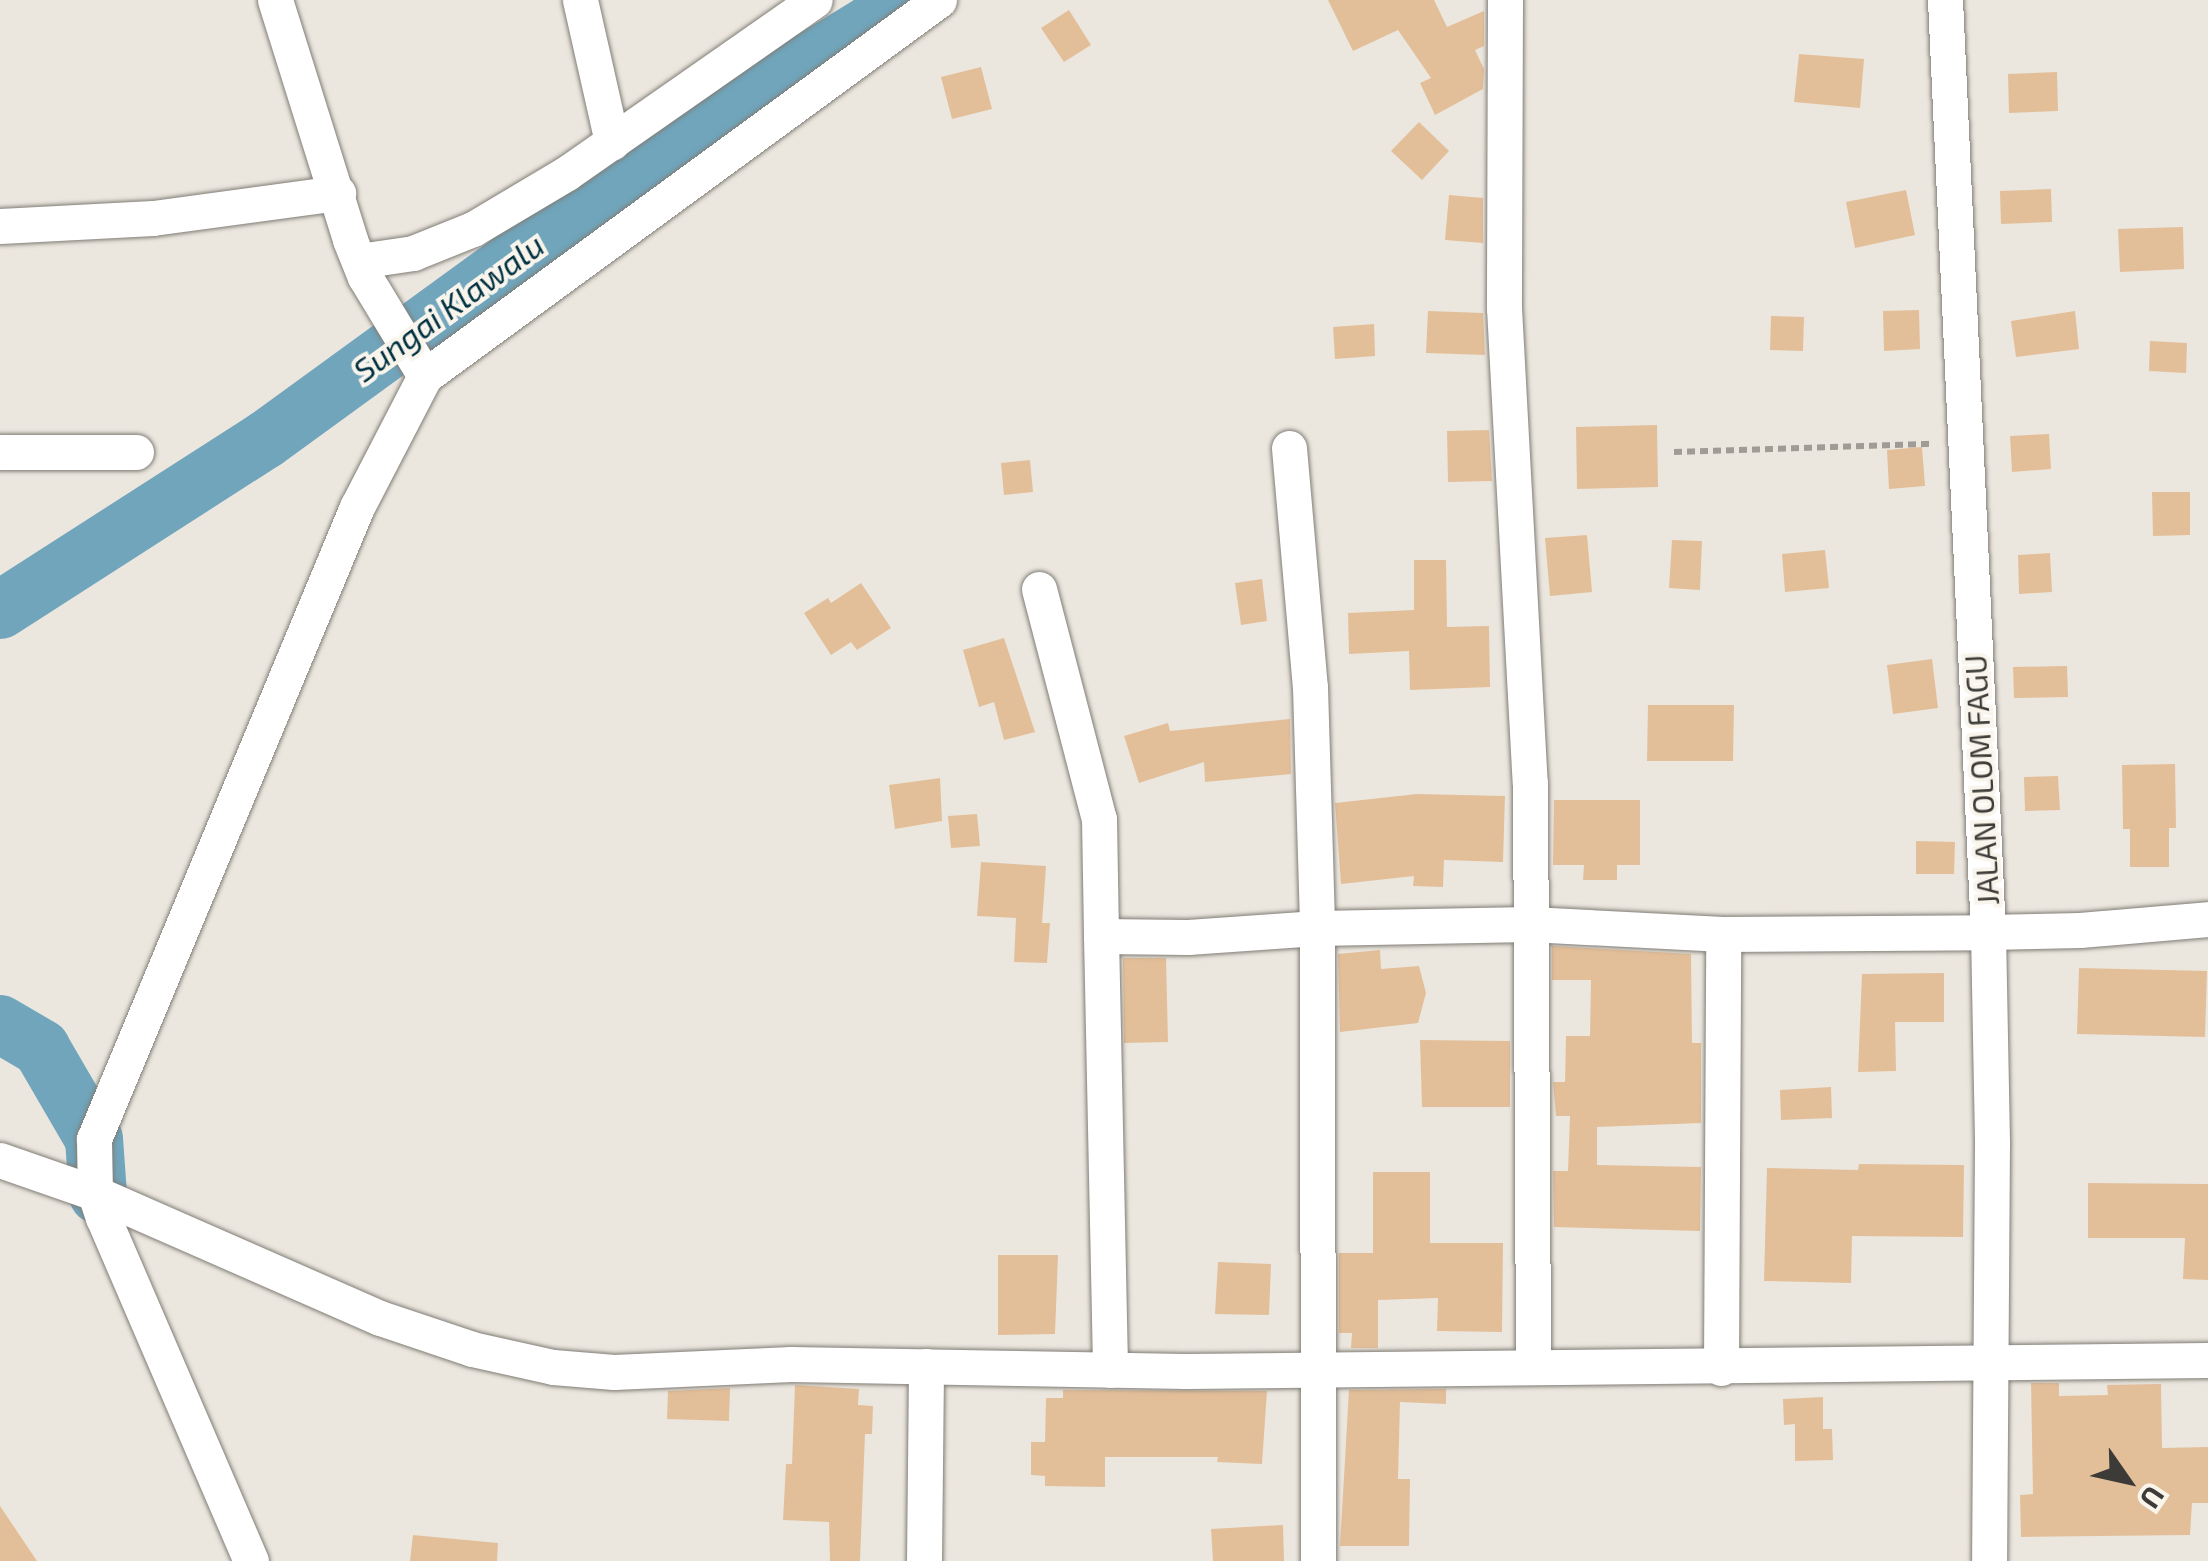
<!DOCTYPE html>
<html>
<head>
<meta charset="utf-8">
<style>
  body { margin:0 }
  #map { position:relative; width:2208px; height:1561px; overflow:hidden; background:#ebe7df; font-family:"Exo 2",sans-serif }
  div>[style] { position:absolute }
  .river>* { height:58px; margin:-29px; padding:0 29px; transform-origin:29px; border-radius:29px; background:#70a5bc }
  .building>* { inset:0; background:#e3bf99 }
  .path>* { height:6px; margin-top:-3px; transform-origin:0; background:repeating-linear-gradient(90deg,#9f9c96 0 8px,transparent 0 13px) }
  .roads { filter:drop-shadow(0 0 2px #817d76) drop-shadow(0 0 2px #817d76) }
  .minor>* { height:35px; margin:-17.5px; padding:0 17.5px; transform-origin:17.5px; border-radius:17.5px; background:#fff }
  span { translate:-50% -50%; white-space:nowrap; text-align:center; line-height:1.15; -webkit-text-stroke:8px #f9f5ec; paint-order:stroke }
  .street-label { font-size:30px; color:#3c3b37 }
  .water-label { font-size:32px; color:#003040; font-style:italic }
  .north { position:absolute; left:2078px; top:1431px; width:100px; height:100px; -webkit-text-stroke:8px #f9f5ec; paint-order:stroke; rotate:124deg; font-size:28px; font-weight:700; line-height:40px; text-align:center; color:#3c3b37 }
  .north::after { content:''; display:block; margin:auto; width:35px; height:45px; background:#3c3b37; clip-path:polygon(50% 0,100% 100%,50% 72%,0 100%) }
</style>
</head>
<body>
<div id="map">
  <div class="river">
    <div style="left:0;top:610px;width:315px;rotate:-32.7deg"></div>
    <div style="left:265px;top:440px;width:493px;rotate:-36deg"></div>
    <div style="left:664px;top:150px;width:244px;rotate:-31.4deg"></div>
    <div style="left:872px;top:23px;width:31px;rotate:-48deg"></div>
    <div style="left:0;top:1024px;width:48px;rotate:30.3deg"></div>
    <div style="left:41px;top:1048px;width:105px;rotate:59.8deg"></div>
    <div style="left:94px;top:1139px;width:56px;rotate:85.9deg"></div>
  </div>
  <div class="building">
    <div style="clip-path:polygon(1328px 0,1434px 0,1447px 27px,1484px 11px,1484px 46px,1475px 50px,1484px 69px,1483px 89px,1435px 115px,1420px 83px,1431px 78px,1398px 30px,1353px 51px)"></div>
    <div style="clip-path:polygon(1069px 10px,1091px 45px,1064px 62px,1041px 28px)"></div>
    <div style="clip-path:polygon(1799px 54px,1864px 59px,1860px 108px,1794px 102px)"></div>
    <div style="clip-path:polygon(981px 67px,992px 109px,952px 119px,941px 77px)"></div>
    <div style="clip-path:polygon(2057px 72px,2058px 111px,2009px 113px,2008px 74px)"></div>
    <div style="clip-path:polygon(1419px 122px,1449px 151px,1422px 180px,1391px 151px)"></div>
    <div style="clip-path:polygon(2051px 189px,2052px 222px,2001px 224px,2000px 191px)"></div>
    <div style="clip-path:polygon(1906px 190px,1915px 235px,1855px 248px,1846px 202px)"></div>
    <div style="clip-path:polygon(1449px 195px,1483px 198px,1483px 243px,1445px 240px)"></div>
    <div style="clip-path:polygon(2183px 227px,2184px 269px,2120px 272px,2118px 229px)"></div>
    <div style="clip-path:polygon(1919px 310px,1920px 349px,1884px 351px,1883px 311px)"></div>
    <div style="clip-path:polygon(1428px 311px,1483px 313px,1485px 355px,1426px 353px)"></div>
    <div style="clip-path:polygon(2075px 311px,2079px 349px,2016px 357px,2011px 321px)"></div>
    <div style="clip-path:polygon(1771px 316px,1804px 317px,1803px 351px,1770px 350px)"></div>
    <div style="clip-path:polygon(1374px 324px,1375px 356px,1335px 359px,1333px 327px)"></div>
    <div style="clip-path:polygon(2150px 341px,2187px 343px,2186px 373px,2149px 371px)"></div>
    <div style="clip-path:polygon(1657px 425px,1658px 487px,1577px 489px,1576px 427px)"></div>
    <div style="clip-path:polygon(1489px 430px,1492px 481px,1448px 482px,1447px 431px)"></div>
    <div style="clip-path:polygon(2049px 434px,2051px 469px,2012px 472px,2010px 436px)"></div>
    <div style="clip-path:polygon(1922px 447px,1925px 486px,1889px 489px,1887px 450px)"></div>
    <div style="clip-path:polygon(1030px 460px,1033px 492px,1004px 495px,1001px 463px)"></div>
    <div style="clip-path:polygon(2152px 492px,2190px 492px,2190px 535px,2153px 536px)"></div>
    <div style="clip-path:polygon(1587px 535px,1592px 592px,1550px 596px,1545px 538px)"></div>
    <div style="clip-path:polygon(1672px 540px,1702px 541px,1700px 590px,1669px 588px)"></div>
    <div style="clip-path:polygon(1825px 550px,1829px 588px,1785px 592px,1782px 554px)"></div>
    <div style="clip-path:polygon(2050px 553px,2052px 592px,2019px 594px,2018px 555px)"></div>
    <div style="clip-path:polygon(1414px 560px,1446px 560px,1447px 627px,1489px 626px,1490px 687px,1410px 690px,1409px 651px,1349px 654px,1348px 613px,1414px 610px)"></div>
    <div style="clip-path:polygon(1262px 579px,1267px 621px,1241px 625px,1235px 583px)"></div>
    <div style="clip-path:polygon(861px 583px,891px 628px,857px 650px,851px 642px,831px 655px,804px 613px,828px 598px,831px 603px)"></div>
    <div style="clip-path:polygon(1004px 638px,1035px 732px,1004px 740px,994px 702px,979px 707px,963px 650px)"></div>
    <div style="clip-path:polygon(1932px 659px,1938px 708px,1893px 714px,1887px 665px)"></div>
    <div style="clip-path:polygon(2067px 666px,2068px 697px,2014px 698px,2013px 667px)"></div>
    <div style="clip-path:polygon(1648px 705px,1734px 705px,1733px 761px,1647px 761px)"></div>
    <div style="clip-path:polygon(1290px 719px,1291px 774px,1205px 782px,1204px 762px,1139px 783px,1124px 736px,1168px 723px,1170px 731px)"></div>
    <div style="clip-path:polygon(2175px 764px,2176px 828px,2169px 828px,2169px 867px,2130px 867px,2130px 829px,2123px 829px,2122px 765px)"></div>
    <div style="clip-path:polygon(2058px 776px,2060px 810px,2025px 811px,2024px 777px)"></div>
    <div style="clip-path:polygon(940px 778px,942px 821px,895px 829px,889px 785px)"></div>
    <div style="clip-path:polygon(1417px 794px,1505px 796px,1503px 862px,1444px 860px,1443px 887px,1413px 886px,1414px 876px,1341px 884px,1335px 803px)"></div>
    <div style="clip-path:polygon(1554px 800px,1640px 800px,1640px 865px,1617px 865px,1617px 880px,1583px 880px,1584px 865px,1553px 865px)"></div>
    <div style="clip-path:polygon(977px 814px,980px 846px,951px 848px,948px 816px)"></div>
    <div style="clip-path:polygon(1916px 841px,1955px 842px,1954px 874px,1916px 874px)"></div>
    <div style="clip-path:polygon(981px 862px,1046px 866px,1042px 923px,1050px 923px,1047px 963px,1014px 962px,1016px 918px,977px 916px)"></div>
    <div style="clip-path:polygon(1552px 946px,1691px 954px,1692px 1043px,1701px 1043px,1701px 1123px,1597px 1127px,1597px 1165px,1701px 1167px,1700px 1231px,1554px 1227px,1553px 1171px,1568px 1171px,1570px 1116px,1556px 1116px,1553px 1082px,1565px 1082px,1566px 1036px,1590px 1036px,1591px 980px,1552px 980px)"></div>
    <div style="clip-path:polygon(1380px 950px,1381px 969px,1419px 966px,1426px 993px,1418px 1023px,1340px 1032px,1338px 954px)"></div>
    <div style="clip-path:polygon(1123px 958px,1166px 958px,1168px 1042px,1124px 1043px)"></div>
    <div style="clip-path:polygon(2079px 968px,2207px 971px,2205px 1037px,2077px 1034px)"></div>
    <div style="clip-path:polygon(1944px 973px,1944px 1022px,1895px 1022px,1896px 1071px,1858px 1072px,1862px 974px)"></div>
    <div style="clip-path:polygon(1420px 1040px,1510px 1041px,1510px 1107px,1422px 1107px)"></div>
    <div style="clip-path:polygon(1831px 1087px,1832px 1118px,1781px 1120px,1780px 1090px)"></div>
    <div style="clip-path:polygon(1859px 1164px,1964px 1165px,1963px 1237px,1852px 1236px,1851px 1283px,1764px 1281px,1767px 1168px,1858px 1170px)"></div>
    <div style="clip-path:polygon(1373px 1172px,1430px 1172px,1430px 1243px,1503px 1243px,1502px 1332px,1437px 1331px,1438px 1298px,1378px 1300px,1378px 1348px,1351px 1348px,1352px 1333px,1339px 1333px,1339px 1253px,1373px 1253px)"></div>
    <div style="clip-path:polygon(2088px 1183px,2208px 1184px,2208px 1280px,2183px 1279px,2185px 1238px,2088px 1238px)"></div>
    <div style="clip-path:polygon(998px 1255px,1058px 1255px,1055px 1334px,998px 1335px)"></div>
    <div style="clip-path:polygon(1218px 1262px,1271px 1264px,1269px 1315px,1215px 1314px)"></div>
    <div style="clip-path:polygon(2031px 1383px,2059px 1383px,2059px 1396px,2108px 1395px,2107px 1385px,2161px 1384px,2162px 1448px,2208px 1447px,2208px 1503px,2192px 1503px,2190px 1535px,2021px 1537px,2020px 1495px,2033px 1494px)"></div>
    <div style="clip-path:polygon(795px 1385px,859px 1389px,858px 1405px,873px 1406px,872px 1434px,865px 1434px,860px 1561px,830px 1561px,829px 1522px,783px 1520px,786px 1464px,792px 1464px)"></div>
    <div style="clip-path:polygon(730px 1388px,729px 1421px,667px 1419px,668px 1391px)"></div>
    <div style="clip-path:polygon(1446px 1389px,1446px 1404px,1400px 1402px,1398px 1479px,1410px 1479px,1409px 1546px,1340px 1546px,1349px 1390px)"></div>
    <div style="clip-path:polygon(1063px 1390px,1267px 1391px,1262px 1464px,1217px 1462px,1218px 1457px,1105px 1457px,1105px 1487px,1045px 1486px,1045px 1476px,1031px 1475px,1031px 1442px,1045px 1442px,1046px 1398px,1063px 1398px)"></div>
    <div style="clip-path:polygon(1823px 1397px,1823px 1429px,1832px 1429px,1833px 1460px,1795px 1461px,1795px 1424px,1784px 1425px,1783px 1399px)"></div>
    <div style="clip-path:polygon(0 1506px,37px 1561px,0 1561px)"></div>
    <div style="clip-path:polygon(1283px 1525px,1284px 1561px,1213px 1561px,1211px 1529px)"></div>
    <div style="clip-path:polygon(413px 1535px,498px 1543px,497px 1561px,410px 1561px)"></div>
  </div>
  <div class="path">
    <div style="left:1674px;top:452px;width:259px;rotate:-1.8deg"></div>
  </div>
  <div class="roads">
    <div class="minor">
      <div style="left:275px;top:0;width:251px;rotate:72.6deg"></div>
      <div style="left:350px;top:240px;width:40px;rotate:68deg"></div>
      <div style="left:365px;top:277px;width:116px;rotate:58.8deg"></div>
      <div style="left:580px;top:0;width:146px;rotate:77.3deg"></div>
      <div style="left:1505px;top:0;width:308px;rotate:90.2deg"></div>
      <div style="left:1504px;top:308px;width:476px;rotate:86.9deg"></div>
      <div style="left:1530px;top:783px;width:581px;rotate:89.7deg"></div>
      <div style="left:1945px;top:0;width:933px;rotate:87.36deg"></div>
      <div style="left:1988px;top:932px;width:212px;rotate:88.9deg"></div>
      <div style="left:1992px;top:1144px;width:417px;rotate:90.4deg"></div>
      <div style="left:0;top:226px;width:153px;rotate:-3deg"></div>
      <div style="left:153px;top:218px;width:187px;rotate:-7.7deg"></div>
      <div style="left:359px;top:261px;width:55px;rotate:-8.4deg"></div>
      <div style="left:413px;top:253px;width:65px;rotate:-21.8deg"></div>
      <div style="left:473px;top:229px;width:109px;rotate:-30.8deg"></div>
      <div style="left:567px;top:173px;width:302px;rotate:-34.9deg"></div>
      <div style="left:1289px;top:448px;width:240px;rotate:85deg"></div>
      <div style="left:1310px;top:687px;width:241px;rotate:88.3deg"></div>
      <div style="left:1317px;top:928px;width:633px;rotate:89.91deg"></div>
      <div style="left:0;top:452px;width:136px"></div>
      <div style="left:1039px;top:589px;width:238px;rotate:75.4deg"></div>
      <div style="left:1099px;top:819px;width:117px;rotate:89deg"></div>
      <div style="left:1101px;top:936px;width:87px;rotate:0.7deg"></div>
      <div style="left:1188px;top:937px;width:129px;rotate:-4deg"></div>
      <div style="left:1317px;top:928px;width:213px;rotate:-1.1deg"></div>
      <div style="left:1530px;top:924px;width:193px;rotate:3deg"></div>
      <div style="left:1723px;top:934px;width:265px;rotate:-0.4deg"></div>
      <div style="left:1988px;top:932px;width:92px;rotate:-1.2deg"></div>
      <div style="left:2080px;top:930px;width:128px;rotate:-4.9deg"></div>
      <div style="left:1101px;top:936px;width:434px;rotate:88.8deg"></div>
      <div style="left:0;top:1160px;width:101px;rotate:19.2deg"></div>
      <div style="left:95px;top:1193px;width:311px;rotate:23.7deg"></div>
      <div style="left:380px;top:1318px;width:97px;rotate:18.6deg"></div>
      <div style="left:472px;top:1349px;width:83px;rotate:12.5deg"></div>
      <div style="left:553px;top:1367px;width:61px;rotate:4.7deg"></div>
      <div style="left:614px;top:1372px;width:177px;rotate:-2.6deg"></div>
      <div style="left:791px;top:1364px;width:395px;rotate:1deg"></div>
      <div style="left:1186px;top:1371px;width:1022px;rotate:-0.62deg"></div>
      <div style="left:1721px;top:1368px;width:434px;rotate:-89.7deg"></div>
      <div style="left:251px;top:1561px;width:374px;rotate:-113.3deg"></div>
      <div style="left:103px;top:1218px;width:26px;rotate:-108deg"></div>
      <div style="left:95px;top:1193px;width:54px;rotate:-91.1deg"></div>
      <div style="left:94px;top:1139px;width:685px;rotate:-67.41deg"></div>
      <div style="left:357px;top:507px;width:148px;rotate:-62.6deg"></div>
      <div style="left:425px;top:376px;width:637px;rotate:-36.19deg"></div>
      <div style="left:924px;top:1561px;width:195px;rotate:-89.4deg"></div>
    </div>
  </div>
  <div class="street-label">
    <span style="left:1981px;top:780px;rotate:-93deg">JALAN OLOM FAGU</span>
  </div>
  <div class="water-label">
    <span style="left:448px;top:307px;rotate:-36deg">Sungai Klawalu</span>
  </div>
  <div class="north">U</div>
</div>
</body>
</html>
